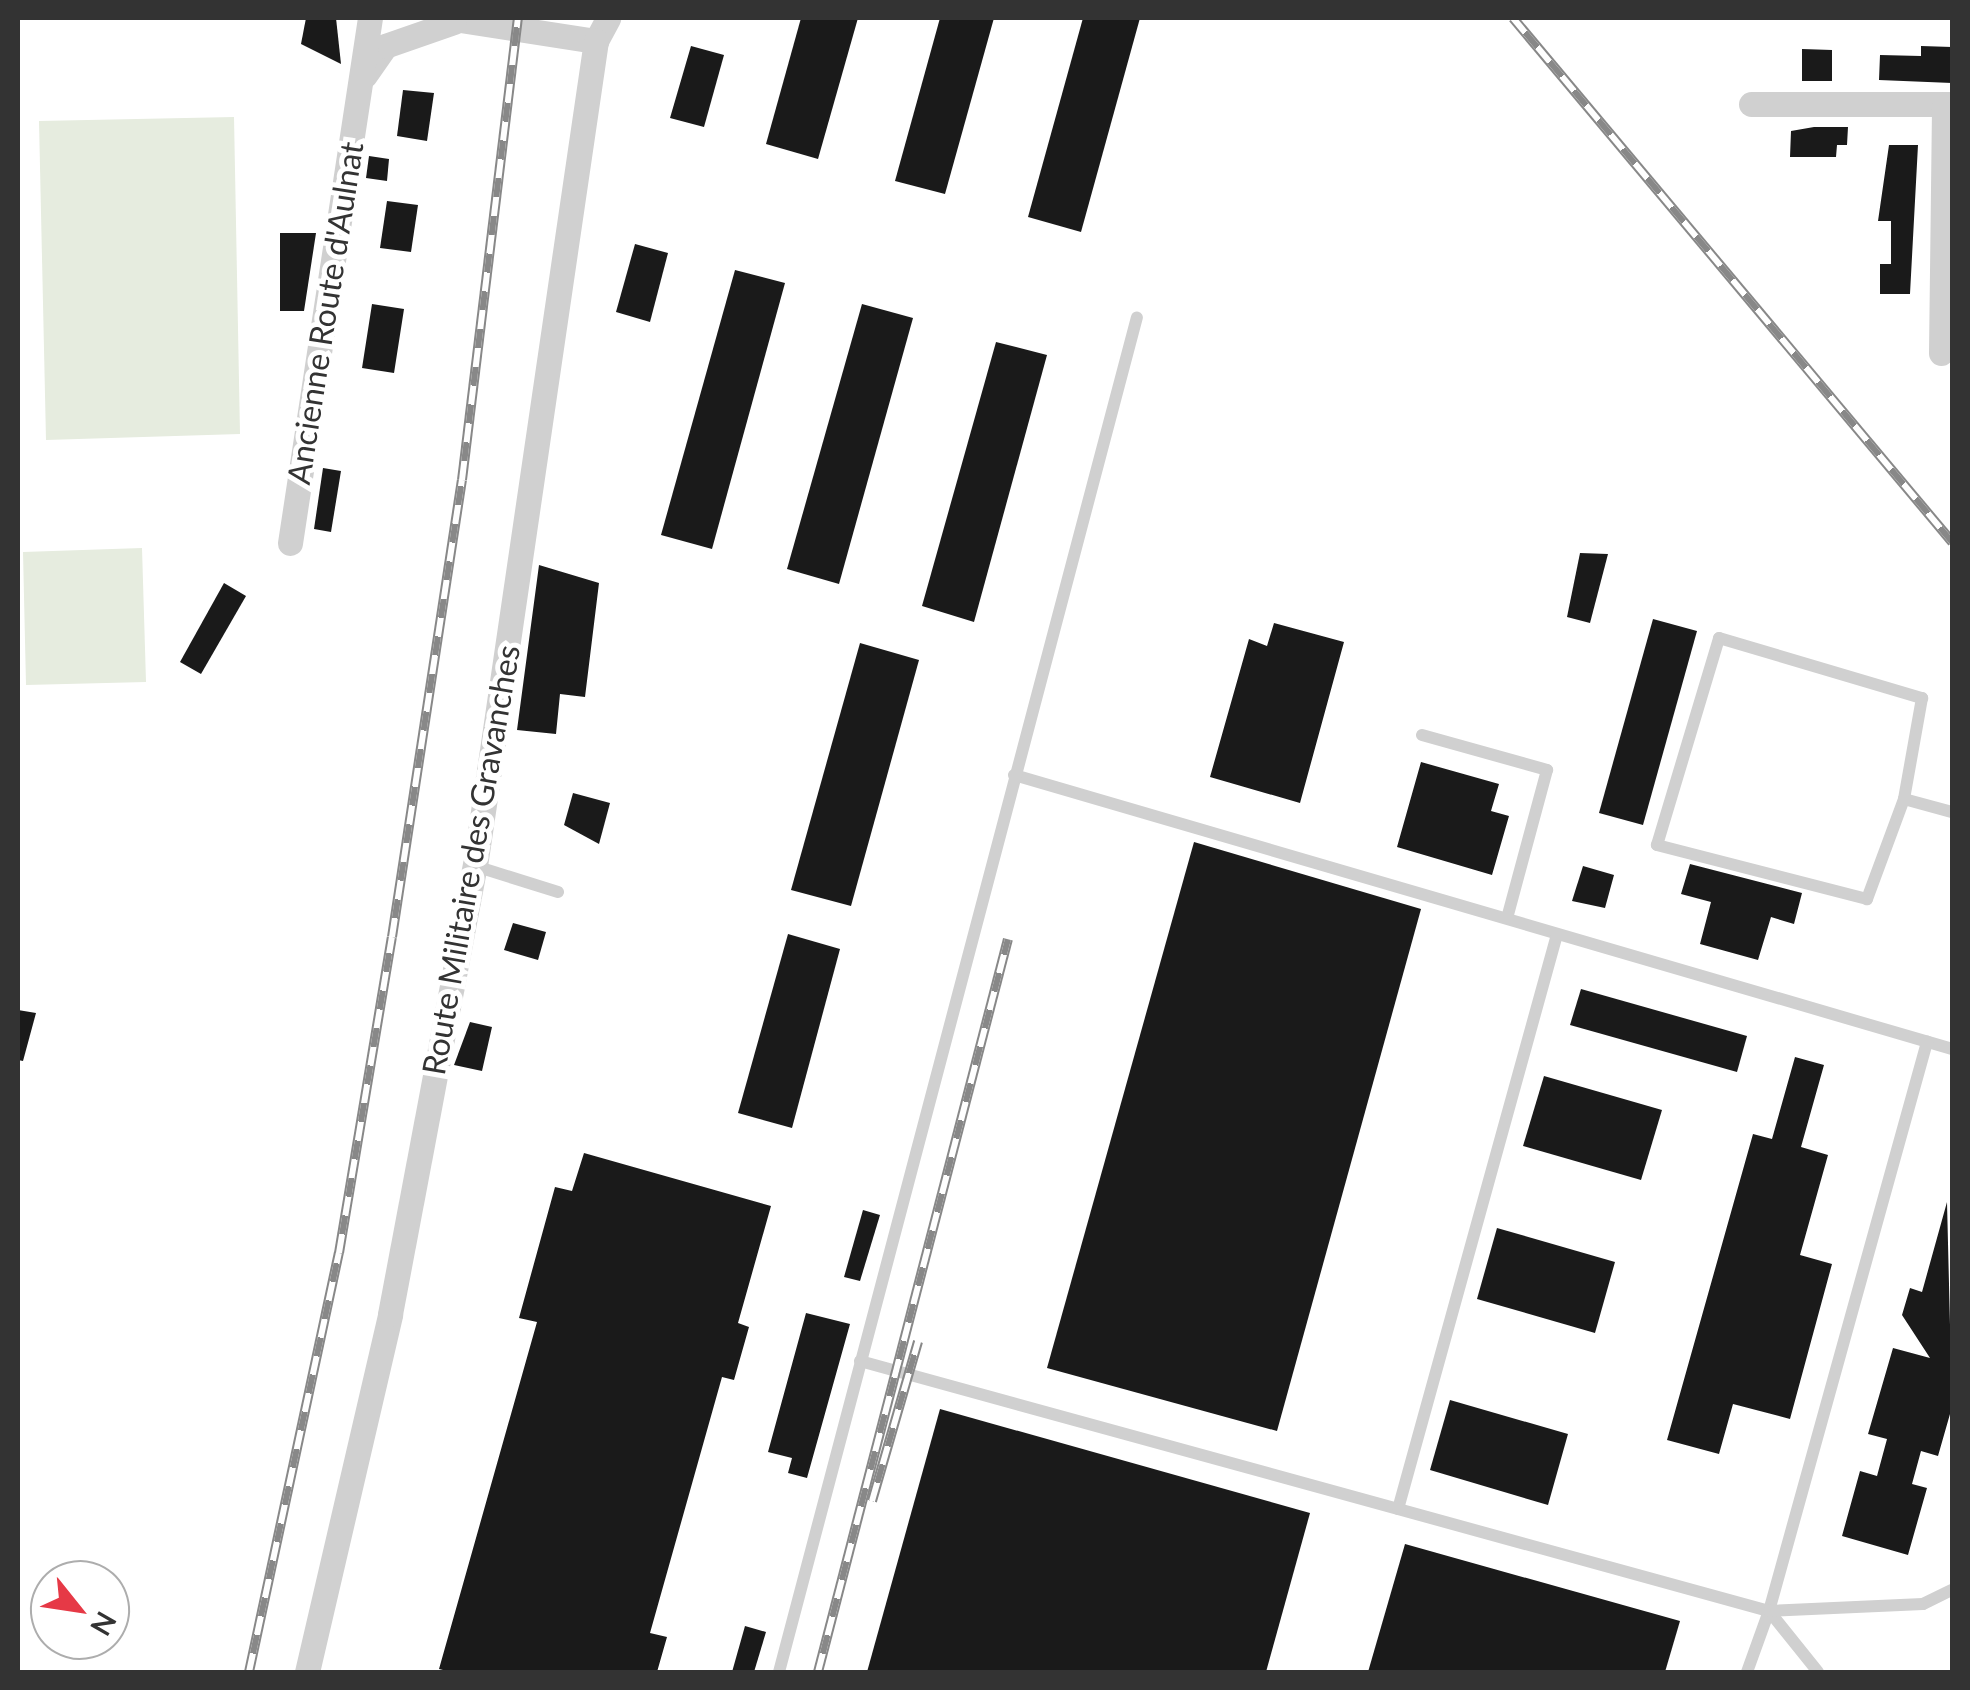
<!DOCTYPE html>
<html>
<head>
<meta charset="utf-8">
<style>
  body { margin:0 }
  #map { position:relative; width:1970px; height:1690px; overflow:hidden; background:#fff; font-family:Lato,sans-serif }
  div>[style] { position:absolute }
  .green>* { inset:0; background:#e6ecdf }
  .building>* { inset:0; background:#1a1a1a }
  .service>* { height:12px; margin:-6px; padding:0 6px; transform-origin:6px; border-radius:6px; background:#d0d0d0 }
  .minor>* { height:25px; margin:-12.5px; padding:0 12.5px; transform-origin:12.5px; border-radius:12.5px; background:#d0d0d0 }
  .rail>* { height:10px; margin-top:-5px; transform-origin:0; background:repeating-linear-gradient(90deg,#fff 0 19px,#888 0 38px); box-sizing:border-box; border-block:2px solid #888 }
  span { translate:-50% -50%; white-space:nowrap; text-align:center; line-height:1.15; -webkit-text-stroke:10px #fff; paint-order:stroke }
  .street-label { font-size:32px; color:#333 }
  .frame { position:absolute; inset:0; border:20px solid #333; pointer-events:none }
  .north { position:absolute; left:30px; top:1560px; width:100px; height:100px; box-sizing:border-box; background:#fff; border:2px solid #adadad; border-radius:50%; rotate:120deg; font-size:28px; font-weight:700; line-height:40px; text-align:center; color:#333 }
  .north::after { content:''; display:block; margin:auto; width:35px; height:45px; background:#e63946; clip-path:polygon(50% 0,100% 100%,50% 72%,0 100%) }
</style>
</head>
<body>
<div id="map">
  <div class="green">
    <div style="clip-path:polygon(234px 117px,240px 434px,46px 440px,39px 121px)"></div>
    <div style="clip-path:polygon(142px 548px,146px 682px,26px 685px,23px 552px)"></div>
  </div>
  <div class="building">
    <div style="clip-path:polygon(306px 18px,336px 18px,341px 64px,301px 44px)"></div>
    <div style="clip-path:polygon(801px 18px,858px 18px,818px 159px,766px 144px)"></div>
    <div style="clip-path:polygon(940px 18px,994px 18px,945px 194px,895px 181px)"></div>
    <div style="clip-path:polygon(1083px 18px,1140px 18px,1081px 232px,1028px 217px)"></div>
    <div style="clip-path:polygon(691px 46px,724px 55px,704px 127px,670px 118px)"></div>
    <div style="clip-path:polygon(1921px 46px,1952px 47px,1952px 83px,1879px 80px,1880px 55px,1921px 56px)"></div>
    <div style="clip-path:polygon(1802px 49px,1832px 50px,1832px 81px,1802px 81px)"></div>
    <div style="clip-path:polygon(403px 90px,434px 93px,427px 141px,397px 136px)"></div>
    <div style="clip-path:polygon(1814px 127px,1848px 127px,1847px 145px,1837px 145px,1836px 157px,1790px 157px,1791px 131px)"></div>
    <div style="clip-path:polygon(1889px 145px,1918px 145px,1910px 294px,1880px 294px,1880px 264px,1891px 264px,1891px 221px,1878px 221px)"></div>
    <div style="clip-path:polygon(369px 156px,389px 159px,387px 181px,366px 178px)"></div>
    <div style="clip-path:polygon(387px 201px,418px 205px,411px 252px,380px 248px)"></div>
    <div style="clip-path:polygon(280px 233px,316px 233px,304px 311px,280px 311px)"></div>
    <div style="clip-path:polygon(635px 244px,668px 253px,650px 322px,616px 312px)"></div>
    <div style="clip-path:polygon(735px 270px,785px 283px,712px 549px,661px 535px)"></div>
    <div style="clip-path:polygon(372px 304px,404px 309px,394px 373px,362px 368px)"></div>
    <div style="clip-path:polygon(862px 304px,913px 318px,839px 584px,787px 569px)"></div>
    <div style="clip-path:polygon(996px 342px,1047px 355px,974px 622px,922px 606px)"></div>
    <div style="clip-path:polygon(323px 468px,341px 471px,331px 532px,314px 529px)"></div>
    <div style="clip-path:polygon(1580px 553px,1608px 554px,1590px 623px,1567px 617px)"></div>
    <div style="clip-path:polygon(539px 565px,599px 583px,585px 697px,560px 694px,556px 734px,517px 730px)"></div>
    <div style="clip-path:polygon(224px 583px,246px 596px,201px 674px,180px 662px)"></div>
    <div style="clip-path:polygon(1653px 619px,1697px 631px,1643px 825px,1599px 813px)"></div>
    <div style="clip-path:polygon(1274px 623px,1344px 642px,1300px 803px,1210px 777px,1249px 639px,1267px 646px)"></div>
    <div style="clip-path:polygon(860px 643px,919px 660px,851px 906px,791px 890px)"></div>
    <div style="clip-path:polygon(1421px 762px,1499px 784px,1491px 811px,1509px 816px,1492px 875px,1397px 847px)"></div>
    <div style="clip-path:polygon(573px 793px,610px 803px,599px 844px,564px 825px)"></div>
    <div style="clip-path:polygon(1194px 842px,1421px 909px,1277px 1431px,1047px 1368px)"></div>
    <div style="clip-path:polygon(1690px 864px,1802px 893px,1794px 924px,1771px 917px,1758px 960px,1700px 944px,1711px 902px,1681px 894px)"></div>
    <div style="clip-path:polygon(1583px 866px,1614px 875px,1605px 908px,1572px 901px)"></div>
    <div style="clip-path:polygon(513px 923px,546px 932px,538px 960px,504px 950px)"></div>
    <div style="clip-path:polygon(788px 934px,840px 949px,792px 1128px,738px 1113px)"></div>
    <div style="clip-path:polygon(1581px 989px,1747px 1036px,1737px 1072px,1570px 1025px)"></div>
    <div style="clip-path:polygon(18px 1010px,36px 1013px,23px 1061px,18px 1060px)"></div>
    <div style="clip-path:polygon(470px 1022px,492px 1027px,482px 1071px,454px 1065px)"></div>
    <div style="clip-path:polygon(1795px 1057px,1824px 1065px,1801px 1147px,1828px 1155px,1800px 1255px,1832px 1264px,1790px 1419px,1733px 1404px,1719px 1454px,1667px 1440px,1753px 1134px,1772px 1139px)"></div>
    <div style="clip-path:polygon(1544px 1076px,1662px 1110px,1641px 1180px,1523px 1146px)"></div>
    <div style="clip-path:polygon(584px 1153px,771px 1206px,738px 1323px,749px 1327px,734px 1380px,722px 1377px,650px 1633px,667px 1637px,657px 1672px,451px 1672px,439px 1669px,537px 1322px,519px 1318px,555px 1187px,572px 1191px)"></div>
    <div style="clip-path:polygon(1947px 1202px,1952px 1407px,1938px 1456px,1921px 1451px,1912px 1484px,1927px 1488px,1908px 1555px,1842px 1536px,1860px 1471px,1877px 1476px,1887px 1439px,1868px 1434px,1893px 1348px,1930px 1358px,1902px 1315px,1910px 1288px,1922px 1292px)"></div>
    <div style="clip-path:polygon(863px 1210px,880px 1215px,860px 1281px,844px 1277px)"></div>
    <div style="clip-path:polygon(1497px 1228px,1615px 1262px,1595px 1333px,1477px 1299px)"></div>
    <div style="clip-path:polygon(806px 1313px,850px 1324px,807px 1478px,788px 1473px,792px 1458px,768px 1452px)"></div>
    <div style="clip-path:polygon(1450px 1400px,1568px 1434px,1548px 1505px,1430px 1470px)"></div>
    <div style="clip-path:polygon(940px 1409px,1310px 1513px,1266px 1672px,867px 1672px)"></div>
    <div style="clip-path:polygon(1405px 1544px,1680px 1621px,1665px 1672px,1368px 1672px)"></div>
    <div style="clip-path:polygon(745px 1626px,766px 1632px,754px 1672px,732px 1672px)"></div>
  </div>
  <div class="service">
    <div style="left:1719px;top:638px;width:212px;rotate:16.5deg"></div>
    <div style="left:1922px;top:698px;width:103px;rotate:100.1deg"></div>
    <div style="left:1904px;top:799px;width:107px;rotate:110.3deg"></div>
    <div style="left:1867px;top:899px;width:217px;rotate:-165.6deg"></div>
    <div style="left:1657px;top:845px;width:216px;rotate:-73.3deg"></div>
    <div style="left:1422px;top:735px;width:130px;rotate:15.6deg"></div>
    <div style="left:1547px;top:770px;width:150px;rotate:105.1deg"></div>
    <div style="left:1014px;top:775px;width:977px;rotate:16.28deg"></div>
    <div style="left:1904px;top:799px;width:50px;rotate:15.2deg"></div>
    <div style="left:475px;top:866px;width:87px;rotate:17.4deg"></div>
    <div style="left:860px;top:1361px;width:943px;rotate:15.38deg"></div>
    <div style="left:1769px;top:1611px;width:78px;rotate:51.2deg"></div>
    <div style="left:1398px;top:1509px;width:592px;rotate:-74.53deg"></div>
    <div style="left:1769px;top:1611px;width:591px;rotate:-74.48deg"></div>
    <div style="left:779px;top:1672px;width:1401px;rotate:-75.2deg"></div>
    <div style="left:1747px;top:1672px;width:65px;rotate:-70.2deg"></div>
    <div style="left:1769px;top:1611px;width:154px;rotate:-2.6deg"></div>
    <div style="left:1923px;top:1604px;width:32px;rotate:-26deg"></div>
  </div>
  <div class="minor">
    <div style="left:447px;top:18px;width:151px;rotate:8.8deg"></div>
    <div style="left:596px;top:41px;width:26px;rotate:-62deg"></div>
    <div style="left:365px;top:75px;width:35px;rotate:-55deg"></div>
    <div style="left:385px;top:46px;width:73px;rotate:-19.2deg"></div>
    <div style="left:1751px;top:104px;width:201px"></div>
    <div style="left:1941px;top:353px;width:249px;rotate:-89.3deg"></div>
    <div style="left:290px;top:543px;width:531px;rotate:-81.34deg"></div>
    <div style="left:307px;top:1672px;width:367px;rotate:-76.9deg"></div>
    <div style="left:390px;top:1314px;width:456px;rotate:-79.3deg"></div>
    <div style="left:475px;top:866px;width:834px;rotate:-81.66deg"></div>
  </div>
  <div class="rail">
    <div style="left:1513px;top:18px;width:684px;rotate:50.04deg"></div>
    <div style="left:872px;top:1501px;width:166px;rotate:-73.9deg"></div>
    <div style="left:249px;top:1672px;width:429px;rotate:-77.9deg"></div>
    <div style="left:339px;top:1253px;width:320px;rotate:-80.5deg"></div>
    <div style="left:392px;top:937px;width:462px;rotate:-81.3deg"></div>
    <div style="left:462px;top:480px;width:465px;rotate:-83.1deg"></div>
    <div style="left:818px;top:1672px;width:757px;rotate:-75.47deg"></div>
  </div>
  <div class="street-label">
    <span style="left:325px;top:313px;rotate:-81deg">Ancienne Route d'Aulnat</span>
    <span style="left:471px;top:860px;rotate:-80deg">Route Militaire des Gravanches</span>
  </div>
  <div class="frame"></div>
  <div class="north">N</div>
</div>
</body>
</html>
